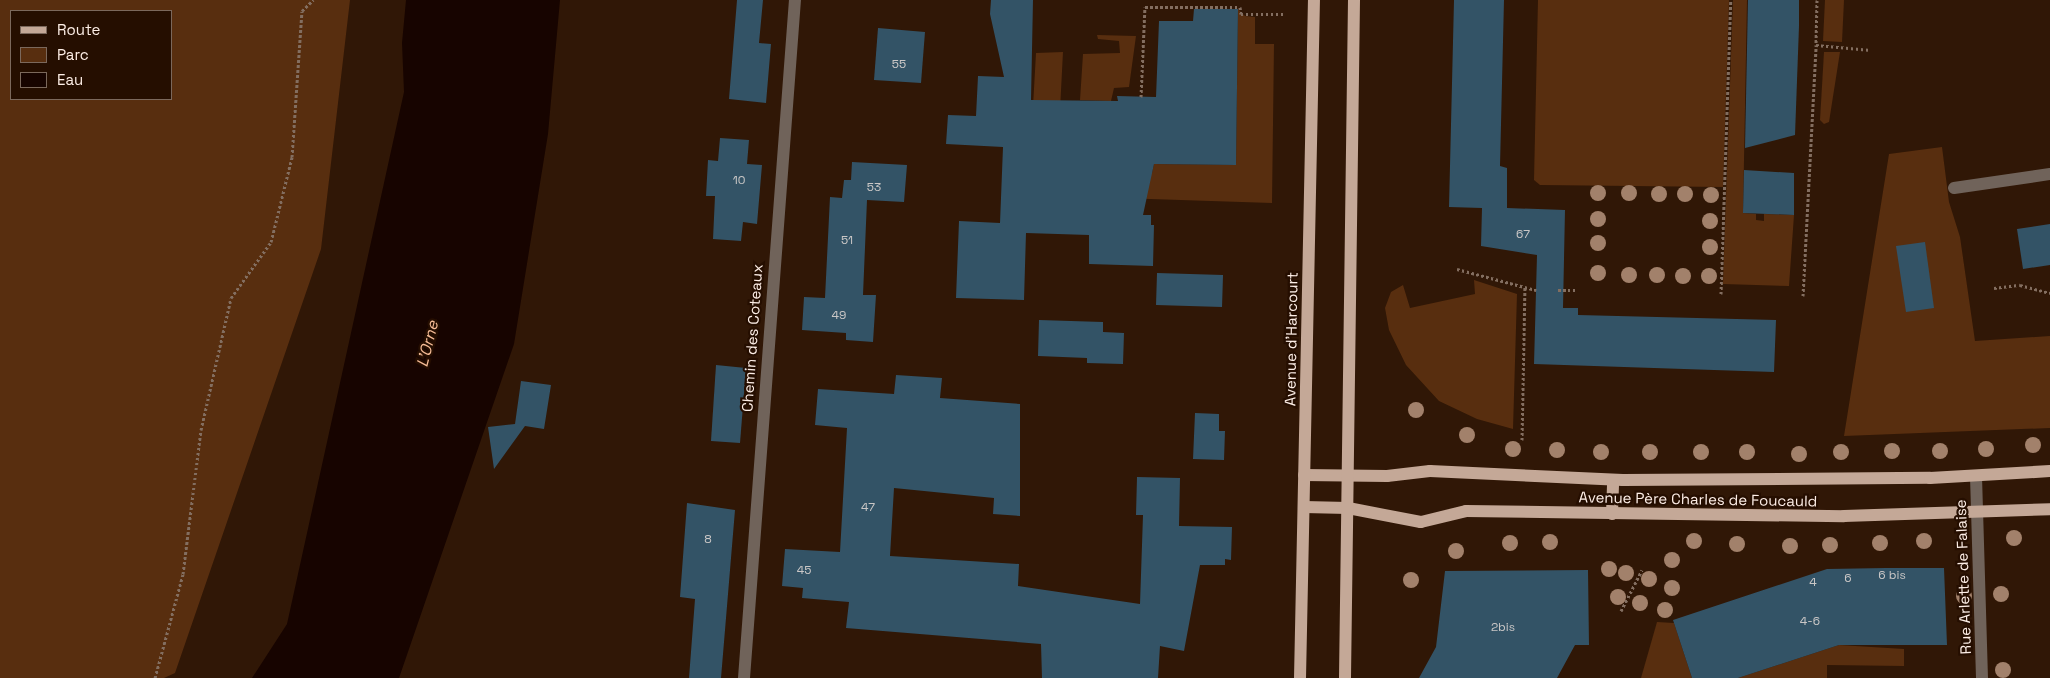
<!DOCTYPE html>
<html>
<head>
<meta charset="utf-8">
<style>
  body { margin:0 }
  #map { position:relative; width:2050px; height:678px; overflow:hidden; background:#301706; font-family:"Space Grotesk",sans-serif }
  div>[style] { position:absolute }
  .green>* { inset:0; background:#582e0f }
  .water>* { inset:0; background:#170400 }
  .building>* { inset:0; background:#335366 }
  .path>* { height:3px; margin-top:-1.5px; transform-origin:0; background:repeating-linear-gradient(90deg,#836e60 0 2.5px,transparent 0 5px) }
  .minor>* { height:12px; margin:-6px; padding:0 6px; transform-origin:6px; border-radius:6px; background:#70635a }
  .major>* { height:12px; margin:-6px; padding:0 6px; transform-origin:6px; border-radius:6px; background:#c4a897 }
  .trees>* { width:16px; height:16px; margin:-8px; border-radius:50%; background:#a2816b }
  span { translate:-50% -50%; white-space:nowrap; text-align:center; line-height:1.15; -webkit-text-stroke:4.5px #250e00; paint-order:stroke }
  .number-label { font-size:12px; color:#cac7c6 }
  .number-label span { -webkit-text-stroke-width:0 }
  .street-label { font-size:15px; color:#fdeee6 }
  .water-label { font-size:16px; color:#f6bc96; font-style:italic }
  .legend { position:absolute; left:10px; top:10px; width:162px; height:90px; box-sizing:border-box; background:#250e00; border:1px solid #7b685c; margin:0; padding:6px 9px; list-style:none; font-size:15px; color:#fdeee6 }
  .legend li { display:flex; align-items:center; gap:10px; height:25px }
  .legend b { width:25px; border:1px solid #7b685c }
</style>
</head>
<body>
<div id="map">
  <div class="green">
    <div style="clip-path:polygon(evenodd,0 0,350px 0,321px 249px,175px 673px,164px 678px,0 678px,0 0,11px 11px,171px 11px,171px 99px,11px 99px,11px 11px)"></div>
    <div style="clip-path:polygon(1538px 0,1729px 0,1723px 187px,1540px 185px,1534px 180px)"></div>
    <div style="clip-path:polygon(1733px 0,1747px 0,1743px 213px,1756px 214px,1756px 220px,1764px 221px,1764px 214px,1794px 215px,1789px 286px,1723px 284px)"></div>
    <div style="clip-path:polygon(1825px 0,1844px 0,1842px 42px,1823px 41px)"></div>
    <div style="clip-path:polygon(1238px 9px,1245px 16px,1255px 17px,1255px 44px,1274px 44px,1272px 203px,1028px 195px,1036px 53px,1063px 52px,1057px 168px,1152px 173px,1154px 164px,1236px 165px)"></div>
    <div style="clip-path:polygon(1097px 35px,1136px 36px,1129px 87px,1114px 88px,1111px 101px,1080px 100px,1083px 54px,1120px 53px,1119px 41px,1098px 39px)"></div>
    <div style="clip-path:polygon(1824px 52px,1840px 52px,1829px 122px,1824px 124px,1820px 120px)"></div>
    <div style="clip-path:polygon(1942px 147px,1949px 202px,1960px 237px,1975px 341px,2050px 336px,2050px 428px,1844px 436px,1889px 154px)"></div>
    <div style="clip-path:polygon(1474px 280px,1517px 294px,1513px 429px,1477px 419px,1439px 401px,1406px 365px,1389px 330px,1385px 308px,1391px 292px,1403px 285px,1410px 308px,1475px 294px)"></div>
    <div style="clip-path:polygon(1657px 622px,1674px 623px,1692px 678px,1641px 678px)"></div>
    <div style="clip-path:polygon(1839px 645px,1904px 649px,1904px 666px,1827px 665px,1827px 678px,1738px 678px)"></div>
  </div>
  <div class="water">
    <div style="clip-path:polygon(406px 0,560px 0,548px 134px,514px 344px,399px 678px,252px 678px,287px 624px,404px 92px,402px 43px)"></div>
  </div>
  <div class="building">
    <div style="clip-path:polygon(737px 0,763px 0,759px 43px,771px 44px,766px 103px,729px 99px)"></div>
    <div style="clip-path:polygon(991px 0,1033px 0,1031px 100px,1118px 101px,1117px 96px,1156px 97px,1159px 21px,1193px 21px,1194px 9px,1238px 9px,1236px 165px,1154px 164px,1143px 215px,1151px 215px,1151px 225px,1154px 225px,1153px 266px,1089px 264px,1089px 235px,1026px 233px,1024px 300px,956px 298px,959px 221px,1000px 223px,1003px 147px,946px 144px,948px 115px,976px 116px,978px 76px,1004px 77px,990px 14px)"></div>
    <div style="clip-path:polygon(1454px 0,1504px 0,1500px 166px,1507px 168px,1507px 208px,1565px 210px,1563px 308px,1578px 308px,1578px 315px,1776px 320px,1774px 372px,1534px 364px,1537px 255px,1481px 246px,1482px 208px,1449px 207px)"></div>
    <div style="clip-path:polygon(1748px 0,1799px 0,1799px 26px,1795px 135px,1745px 148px)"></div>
    <div style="clip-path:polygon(878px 28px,925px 32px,921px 83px,874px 80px)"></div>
    <div style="clip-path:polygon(720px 138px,749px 140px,747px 164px,762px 165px,757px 224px,743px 222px,741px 241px,713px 239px,715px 196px,706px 196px,708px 160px,718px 161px)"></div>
    <div style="clip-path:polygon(852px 162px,907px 165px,904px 202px,867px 200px,863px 295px,876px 295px,873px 342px,846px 340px,846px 333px,802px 330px,804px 297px,825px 298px,830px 197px,842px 198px,844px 180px,851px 180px)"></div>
    <div style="clip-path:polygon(1744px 170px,1794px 173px,1794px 215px,1743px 213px)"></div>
    <div style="clip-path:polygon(2050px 224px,2050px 265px,2023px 269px,2017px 229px)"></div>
    <div style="clip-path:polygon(1925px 242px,1934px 308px,1906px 312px,1896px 246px)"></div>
    <div style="clip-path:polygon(1157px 273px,1223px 275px,1222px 307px,1156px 305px)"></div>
    <div style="clip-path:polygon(1039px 320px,1103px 322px,1103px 332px,1124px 333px,1123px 364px,1087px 363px,1087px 358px,1038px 356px)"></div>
    <div style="clip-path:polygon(716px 365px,746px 368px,740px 443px,711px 441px)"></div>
    <div style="clip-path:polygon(896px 375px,942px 378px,940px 398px,1020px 404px,1020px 516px,993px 514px,994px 498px,894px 488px,890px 556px,1019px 564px,1018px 586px,1140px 604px,1143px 515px,1136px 515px,1137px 477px,1180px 478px,1179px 526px,1232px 527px,1231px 560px,1225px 559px,1225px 565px,1200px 565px,1184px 651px,1160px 646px,1158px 678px,1042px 678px,1041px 644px,846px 628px,849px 602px,802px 598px,803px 588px,782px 586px,785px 549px,840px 552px,847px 428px,815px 425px,818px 389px,894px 394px)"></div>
    <div style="clip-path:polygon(521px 381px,551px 385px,544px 429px,525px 426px,494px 469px,488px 427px,515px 424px)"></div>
    <div style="clip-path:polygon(1195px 413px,1219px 414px,1219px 431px,1225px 431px,1224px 460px,1193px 459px)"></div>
    <div style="clip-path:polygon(687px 503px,735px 510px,721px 678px,689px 678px,695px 599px,680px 597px)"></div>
    <div style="clip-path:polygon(1886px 568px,1944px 568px,1947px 645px,1839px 645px,1738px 678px,1692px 678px,1673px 620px,1827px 569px)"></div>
    <div style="clip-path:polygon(1588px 570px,1589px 645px,1575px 645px,1557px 678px,1419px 678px,1436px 647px,1445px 571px)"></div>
  </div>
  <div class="path">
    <div style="left:1817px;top:0;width:45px;rotate:91.3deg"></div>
    <div style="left:1816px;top:45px;width:55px;rotate:5.2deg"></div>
    <div style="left:1141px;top:97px;width:90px;rotate:-87.5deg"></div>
    <div style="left:1145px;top:7px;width:95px"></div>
    <div style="left:1240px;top:7px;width:7px;rotate:82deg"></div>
    <div style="left:1241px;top:14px;width:44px"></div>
    <div style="left:1457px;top:269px;width:82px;rotate:14.9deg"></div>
    <div style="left:1994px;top:288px;width:26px;rotate:-7deg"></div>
    <div style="left:2020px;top:285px;width:31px;rotate:15deg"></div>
    <div style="left:1558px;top:290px;width:17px"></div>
    <div style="left:1721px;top:294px;width:294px;rotate:-88.1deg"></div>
    <div style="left:1803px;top:296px;width:251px;rotate:-87deg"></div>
    <div style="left:1522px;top:440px;width:153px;rotate:-88.9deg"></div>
    <div style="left:1621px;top:611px;width:46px;rotate:-62.9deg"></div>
    <div style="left:155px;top:678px;width:108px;rotate:-74.9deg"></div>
    <div style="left:183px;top:574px;width:145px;rotate:-82.9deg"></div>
    <div style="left:201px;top:430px;width:135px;rotate:-77.2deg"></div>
    <div style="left:231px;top:298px;width:69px;rotate:-54.5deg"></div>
    <div style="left:271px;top:242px;width:88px;rotate:-76.1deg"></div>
    <div style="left:292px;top:157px;width:146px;rotate:-86.1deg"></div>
    <div style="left:302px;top:11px;width:16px;rotate:-45deg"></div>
  </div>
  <div class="minor">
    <div style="left:1954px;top:188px;width:97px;rotate:-8.3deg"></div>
    <div style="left:1976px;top:476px;width:202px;rotate:88.3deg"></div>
    <div style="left:744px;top:678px;width:680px;rotate:-85.7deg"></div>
  </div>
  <div class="major">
    <div style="left:1304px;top:475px;width:83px;rotate:0.7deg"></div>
    <div style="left:1387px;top:476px;width:43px;rotate:-6.6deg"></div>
    <div style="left:1430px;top:471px;width:193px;rotate:2.7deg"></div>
    <div style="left:1623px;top:480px;width:307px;rotate:-0.4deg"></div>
    <div style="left:1930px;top:478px;width:120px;rotate:-3.3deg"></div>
    <div style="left:1304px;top:507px;width:44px;rotate:1.3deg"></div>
    <div style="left:1348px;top:508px;width:74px;rotate:10.9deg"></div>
    <div style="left:1421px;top:522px;width:46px;rotate:-13.7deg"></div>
    <div style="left:1466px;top:511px;width:378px;rotate:0.8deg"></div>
    <div style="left:1844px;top:516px;width:206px;rotate:-1.9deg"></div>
    <div style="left:1612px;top:514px;width:34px;rotate:-88deg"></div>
    <div style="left:1300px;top:678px;width:678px;rotate:-88.82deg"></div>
    <div style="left:1345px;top:678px;width:678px;rotate:-89.24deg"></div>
  </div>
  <div class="trees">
    <div style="left:1598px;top:193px"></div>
    <div style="left:1629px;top:193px"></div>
    <div style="left:1659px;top:194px"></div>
    <div style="left:1685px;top:194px"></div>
    <div style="left:1711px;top:195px"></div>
    <div style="left:1598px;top:219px"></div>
    <div style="left:1710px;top:221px"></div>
    <div style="left:1598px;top:243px"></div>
    <div style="left:1710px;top:247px"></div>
    <div style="left:1598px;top:273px"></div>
    <div style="left:1629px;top:275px"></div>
    <div style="left:1657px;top:275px"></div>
    <div style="left:1683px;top:276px"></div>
    <div style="left:1709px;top:276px"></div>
    <div style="left:1416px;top:410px"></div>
    <div style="left:1467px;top:435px"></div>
    <div style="left:2033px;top:445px"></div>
    <div style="left:1513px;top:449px"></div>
    <div style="left:1986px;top:449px"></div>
    <div style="left:1557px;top:450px"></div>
    <div style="left:1892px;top:451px"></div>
    <div style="left:1940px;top:451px"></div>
    <div style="left:1601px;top:452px"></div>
    <div style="left:1650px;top:452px"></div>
    <div style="left:1701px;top:452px"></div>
    <div style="left:1747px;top:452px"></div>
    <div style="left:1841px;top:452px"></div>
    <div style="left:1799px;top:454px"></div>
    <div style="left:2014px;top:538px"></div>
    <div style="left:1694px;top:541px"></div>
    <div style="left:1924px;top:541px"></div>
    <div style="left:1550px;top:542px"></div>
    <div style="left:1510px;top:543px"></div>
    <div style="left:1880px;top:543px"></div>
    <div style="left:1737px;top:544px"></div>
    <div style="left:1830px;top:545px"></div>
    <div style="left:1790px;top:546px"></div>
    <div style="left:1456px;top:551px"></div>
    <div style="left:1672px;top:560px"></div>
    <div style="left:1609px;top:569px"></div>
    <div style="left:1626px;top:573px"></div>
    <div style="left:1649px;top:579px"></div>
    <div style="left:1411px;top:580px"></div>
    <div style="left:1672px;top:588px"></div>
    <div style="left:2001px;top:594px"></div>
    <div style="left:1964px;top:596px"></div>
    <div style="left:1618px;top:597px"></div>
    <div style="left:1640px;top:603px"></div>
    <div style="left:1665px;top:610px"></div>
    <div style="left:2003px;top:670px"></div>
  </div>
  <div class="number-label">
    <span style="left:899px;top:65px">55</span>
    <span style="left:739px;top:181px">10</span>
    <span style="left:874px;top:188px">53</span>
    <span style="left:1523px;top:235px">67</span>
    <span style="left:847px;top:241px">51</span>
    <span style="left:839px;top:316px">49</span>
    <span style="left:868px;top:508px">47</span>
    <span style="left:708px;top:540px">8</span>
    <span style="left:804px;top:571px">45</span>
    <span style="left:1892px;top:576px">6 bis</span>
    <span style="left:1848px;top:579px">6</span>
    <span style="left:1813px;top:583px">4</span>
    <span style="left:1810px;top:622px">4-6</span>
    <span style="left:1503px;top:628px">2bis</span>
  </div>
  <div class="street-label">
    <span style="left:752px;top:338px;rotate:-86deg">Chemin des Coteaux</span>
    <span style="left:1291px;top:339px;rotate:-89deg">Avenue d'Harcourt</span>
    <span style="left:1698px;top:499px;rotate:1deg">Avenue Père Charles de Foucauld</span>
    <span style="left:1963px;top:577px;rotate:-92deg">Rue Arlette de Falaise</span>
  </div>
  <div class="water-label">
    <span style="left:428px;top:344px;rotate:-76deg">L'Orne</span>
  </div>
  <ul class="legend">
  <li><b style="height:6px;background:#c4a897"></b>Route</li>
  <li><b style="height:14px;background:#582e0f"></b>Parc</li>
  <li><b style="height:14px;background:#170400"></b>Eau</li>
  </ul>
</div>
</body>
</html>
